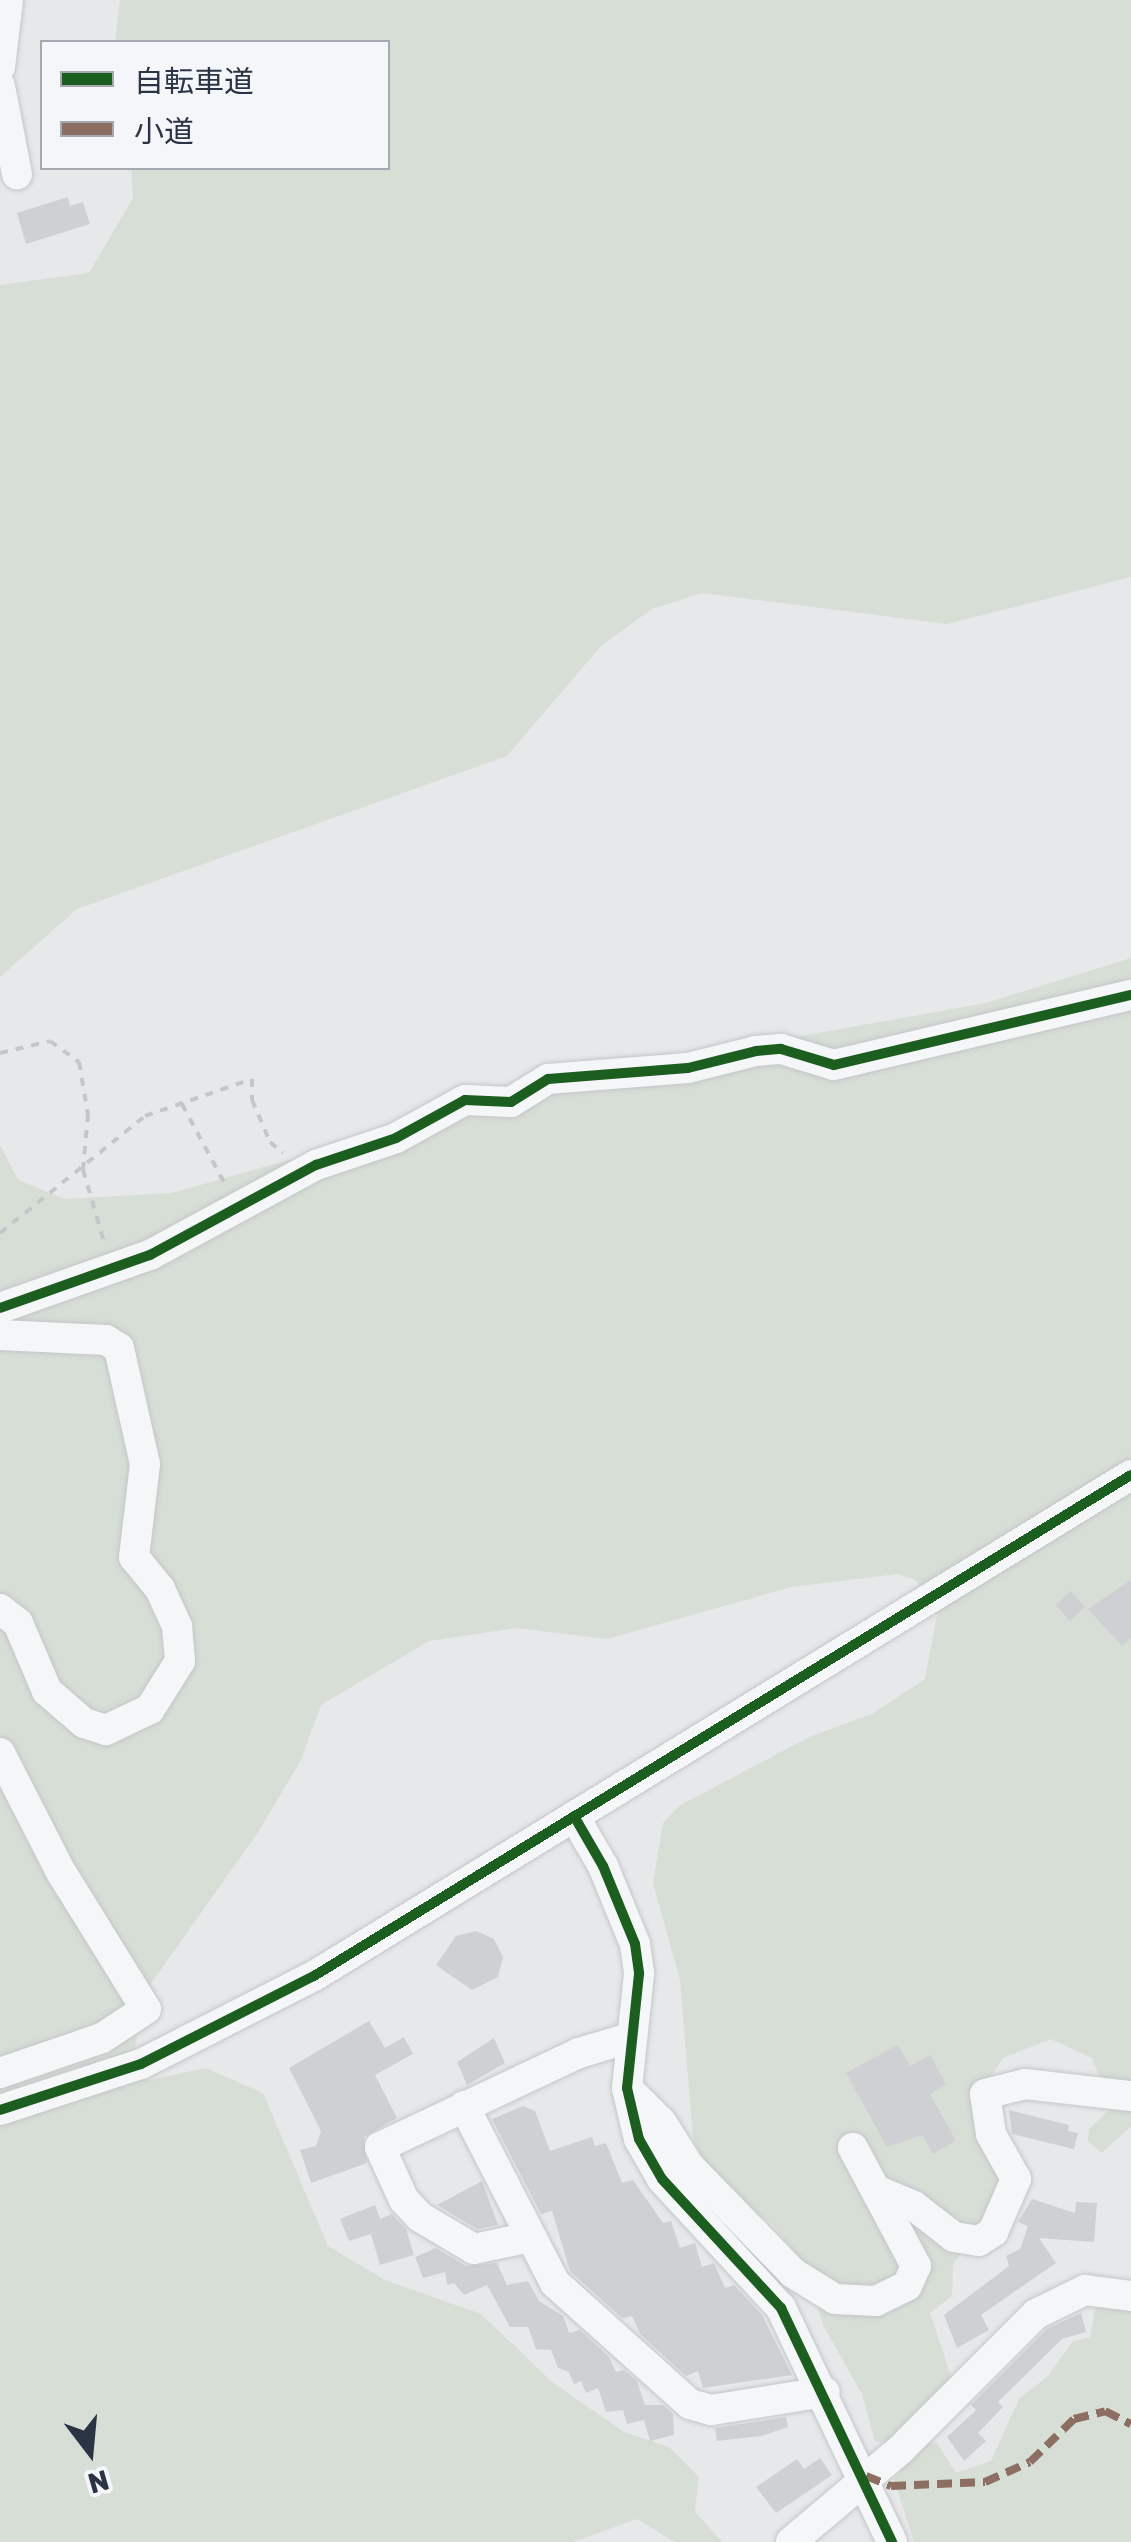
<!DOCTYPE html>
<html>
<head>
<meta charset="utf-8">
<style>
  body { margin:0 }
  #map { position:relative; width:1131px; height:2542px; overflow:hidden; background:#e6e8ea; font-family:Rubik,"Noto Sans JP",sans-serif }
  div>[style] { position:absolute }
  .green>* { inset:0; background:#d6ded6 }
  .building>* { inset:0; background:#ced0d3 }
  .path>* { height:4px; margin-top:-2px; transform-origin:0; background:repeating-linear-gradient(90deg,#c5c6ca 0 8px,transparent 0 16px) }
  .roads { filter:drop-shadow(0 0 2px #c4c6c8) drop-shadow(0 0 2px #c4c6c8) }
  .minor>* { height:30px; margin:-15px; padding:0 15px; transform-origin:15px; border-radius:15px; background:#f5f6f7 }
  .quiet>* { height:8px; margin-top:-4px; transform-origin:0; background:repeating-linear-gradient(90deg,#8d6e63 0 15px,transparent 0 23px) }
  .cycleway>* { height:10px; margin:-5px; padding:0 5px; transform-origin:5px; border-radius:5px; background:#1b5e20 }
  span { translate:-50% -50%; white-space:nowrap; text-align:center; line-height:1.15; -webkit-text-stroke:10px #f4f6f9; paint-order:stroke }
  .legend { position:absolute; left:40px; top:40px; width:350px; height:130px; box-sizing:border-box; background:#f4f6f9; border:2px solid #a4a8b1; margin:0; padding:12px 18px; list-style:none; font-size:30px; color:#2b3445 }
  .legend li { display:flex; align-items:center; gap:20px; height:50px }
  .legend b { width:50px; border:2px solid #a4a8b1 }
  .north { position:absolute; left:40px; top:2402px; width:100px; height:100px; -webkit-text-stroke:8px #f4f6f9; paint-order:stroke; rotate:164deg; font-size:28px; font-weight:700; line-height:40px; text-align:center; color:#2b3445 }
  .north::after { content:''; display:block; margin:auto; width:35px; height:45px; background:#2b3445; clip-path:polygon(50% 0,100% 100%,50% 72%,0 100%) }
</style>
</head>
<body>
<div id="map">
  <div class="green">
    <div style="clip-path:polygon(120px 0,1131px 0,1131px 577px,947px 624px,702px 593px,652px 609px,602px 645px,507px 756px,77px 909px,0 977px,0 285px,89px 273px,133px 198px,131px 168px,388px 168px,388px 42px,115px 42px)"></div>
    <div style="clip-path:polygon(1131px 958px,1131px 2126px,1102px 2153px,1088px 2141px,1089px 2129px,1111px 2108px,1092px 2058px,1051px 2039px,1003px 2058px,973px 2105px,1011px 2182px,953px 2265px,952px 2296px,930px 2313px,951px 2376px,889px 2444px,875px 2441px,862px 2394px,824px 2327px,805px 2265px,773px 2225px,711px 2176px,693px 2139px,680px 1980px,653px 1883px,663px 1823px,679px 1806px,809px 1737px,872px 1714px,925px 1679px,937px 1615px,916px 1580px,898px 1574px,791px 1587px,607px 1639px,516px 1628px,429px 1641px,321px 1705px,301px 1760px,257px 1834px,149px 1986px,135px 2045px,149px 2080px,206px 2068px,263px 2093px,328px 2246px,385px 2280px,481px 2314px,552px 2382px,624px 2432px,669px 2447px,699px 2477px,695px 2511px,722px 2542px,675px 2542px,637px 2519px,573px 2542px,0 2542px,0 1145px,18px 1180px,65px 1199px,172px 1193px,454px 1113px,779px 1040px,986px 1003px)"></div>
    <div style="clip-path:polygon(1131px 2293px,1131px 2542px,914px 2542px,894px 2479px,922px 2444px,937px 2443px,956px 2473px,991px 2461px,1019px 2399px,1048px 2376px,1072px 2342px,1090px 2337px,1095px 2308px)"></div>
  </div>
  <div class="building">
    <div style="clip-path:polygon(68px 197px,70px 206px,83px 202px,90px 224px,26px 244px,17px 213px)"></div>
    <div style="clip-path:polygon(1131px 1580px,1131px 1639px,1122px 1646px,1088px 1609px)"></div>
    <div style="clip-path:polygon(1071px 1591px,1085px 1607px,1070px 1621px,1056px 1605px)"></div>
    <div style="clip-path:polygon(476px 1931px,494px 1939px,503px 1957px,498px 1977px,472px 1990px,436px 1965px,456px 1936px)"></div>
    <div style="clip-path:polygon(369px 2021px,385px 2048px,404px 2037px,413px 2054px,375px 2075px,397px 2118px,364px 2137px,367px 2163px,311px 2183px,300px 2150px,316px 2146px,321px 2131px,289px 2068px)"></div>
    <div style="clip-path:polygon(494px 2038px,505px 2063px,467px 2085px,457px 2062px)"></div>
    <div style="clip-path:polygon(898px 2045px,910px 2066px,930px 2055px,946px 2084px,930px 2094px,956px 2141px,933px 2154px,922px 2135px,887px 2147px,846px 2073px)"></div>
    <div style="clip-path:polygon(523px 2106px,535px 2111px,550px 2151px,592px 2137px,595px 2146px,606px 2143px,622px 2183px,633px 2180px,663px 2223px,671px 2221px,680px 2248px,695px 2243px,702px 2267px,714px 2263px,725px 2288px,734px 2285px,762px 2315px,792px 2375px,703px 2388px,698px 2371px,686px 2376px,640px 2334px,632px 2316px,622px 2318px,570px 2271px,552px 2211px,541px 2214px,492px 2119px)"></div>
    <div style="clip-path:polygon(1009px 2110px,1069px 2125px,1068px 2131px,1078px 2133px,1074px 2149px,1012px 2134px)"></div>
    <div style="clip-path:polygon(482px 2181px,498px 2225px,477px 2229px,437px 2205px)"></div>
    <div style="clip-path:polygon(1032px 2199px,1075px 2213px,1076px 2202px,1097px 2203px,1094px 2242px,1039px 2238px,1056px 2263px,981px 2315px,989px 2330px,957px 2348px,944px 2315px,1009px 2266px,1006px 2256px,1020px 2249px,1028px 2226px,1018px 2222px)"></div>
    <div style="clip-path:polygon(375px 2205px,380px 2219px,392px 2214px,406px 2229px,414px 2255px,380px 2265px,371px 2234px,349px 2241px,340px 2219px)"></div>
    <div style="clip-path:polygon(436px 2248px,466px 2266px,497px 2263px,507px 2285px,528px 2281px,539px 2301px,563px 2316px,569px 2333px,580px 2330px,609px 2357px,616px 2372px,624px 2370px,637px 2381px,645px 2405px,663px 2405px,673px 2414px,674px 2435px,650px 2441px,644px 2420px,627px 2424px,623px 2410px,606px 2412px,598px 2388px,586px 2393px,581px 2381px,574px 2384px,569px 2372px,558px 2368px,551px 2350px,536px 2349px,528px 2327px,510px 2327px,487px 2285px,464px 2295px,454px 2283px,447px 2285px,445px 2272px,423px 2278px,415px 2257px)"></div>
    <div style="clip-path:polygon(1081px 2313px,1086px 2332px,1062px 2339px,998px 2402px,1003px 2407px,978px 2433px,986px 2441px,964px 2461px,947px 2437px,976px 2410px,971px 2405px,1047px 2329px)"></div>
    <div style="clip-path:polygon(786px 2417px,788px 2427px,761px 2436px,717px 2441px,715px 2428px)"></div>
    <div style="clip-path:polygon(820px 2458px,832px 2475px,776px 2513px,756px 2487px,797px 2459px,804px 2469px)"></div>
  </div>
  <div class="path">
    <div style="left:0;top:1053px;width:51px;rotate:-13.5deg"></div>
    <div style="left:50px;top:1041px;width:36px;rotate:36deg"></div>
    <div style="left:79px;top:1062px;width:53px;rotate:80.2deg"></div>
    <div style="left:88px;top:1114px;width:56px;rotate:95.1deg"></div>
    <div style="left:83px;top:1170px;width:78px;rotate:73.7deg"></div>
    <div style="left:182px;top:1104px;width:95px;rotate:61.8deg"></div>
    <div style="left:0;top:1233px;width:186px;rotate:-38.9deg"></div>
    <div style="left:145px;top:1116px;width:113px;rotate:-19.1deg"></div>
    <div style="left:252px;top:1079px;width:21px;rotate:90deg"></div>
    <div style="left:252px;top:1100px;width:46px;rotate:66.8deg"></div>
    <div style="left:270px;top:1142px;width:17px;rotate:40deg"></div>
  </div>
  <div class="roads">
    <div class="minor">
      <div style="left:0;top:67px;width:67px;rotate:-83.2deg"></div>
      <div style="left:0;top:86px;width:90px;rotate:79.1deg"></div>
      <div style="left:0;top:1308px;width:159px;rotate:-19.5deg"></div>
      <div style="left:150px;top:1255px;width:189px;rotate:-28.5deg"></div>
      <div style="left:316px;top:1165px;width:84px;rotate:-18.6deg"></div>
      <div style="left:396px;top:1138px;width:79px;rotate:-28.8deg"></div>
      <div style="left:465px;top:1100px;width:46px;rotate:2.5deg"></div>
      <div style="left:511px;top:1102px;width:44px;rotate:-31.9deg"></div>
      <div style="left:548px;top:1079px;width:140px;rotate:-4.5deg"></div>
      <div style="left:688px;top:1068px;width:70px;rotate:-14deg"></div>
      <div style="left:756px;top:1051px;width:25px;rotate:-5deg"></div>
      <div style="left:781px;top:1049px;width:55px;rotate:16.8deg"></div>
      <div style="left:834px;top:1065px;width:305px;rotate:-13.3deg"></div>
      <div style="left:0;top:1335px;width:106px;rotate:2.7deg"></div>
      <div style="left:106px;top:1340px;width:15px;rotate:32deg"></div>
      <div style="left:119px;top:1348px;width:119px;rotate:77.4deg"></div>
      <div style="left:145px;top:1464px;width:94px;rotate:96.7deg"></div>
      <div style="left:134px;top:1557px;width:41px;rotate:50.9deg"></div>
      <div style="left:160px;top:1589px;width:41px;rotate:65.3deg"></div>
      <div style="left:177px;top:1626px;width:35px;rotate:85deg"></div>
      <div style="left:180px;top:1661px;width:57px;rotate:122deg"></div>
      <div style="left:150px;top:1709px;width:49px;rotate:154.5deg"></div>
      <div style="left:106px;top:1730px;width:23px;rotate:-162deg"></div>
      <div style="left:84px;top:1723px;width:49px;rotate:-139.1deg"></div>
      <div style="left:47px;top:1691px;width:74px;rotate:-113.1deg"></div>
      <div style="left:18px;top:1623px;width:23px;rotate:-142deg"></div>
      <div style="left:0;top:1753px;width:134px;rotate:62.9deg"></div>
      <div style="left:61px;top:1872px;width:161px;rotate:58.2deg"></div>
      <div style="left:146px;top:2009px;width:53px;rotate:146.6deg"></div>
      <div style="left:102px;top:2038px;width:108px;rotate:161.1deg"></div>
      <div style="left:574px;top:1816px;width:58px;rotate:59.9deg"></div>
      <div style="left:603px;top:1866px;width:84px;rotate:67.7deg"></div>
      <div style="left:635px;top:1944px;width:30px;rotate:82deg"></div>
      <div style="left:639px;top:1974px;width:115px;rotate:96deg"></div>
      <div style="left:627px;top:2088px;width:52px;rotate:76.8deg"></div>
      <div style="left:639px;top:2139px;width:46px;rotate:60.1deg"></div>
      <div style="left:662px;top:2179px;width:176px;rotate:47.3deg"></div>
      <div style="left:781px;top:2308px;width:259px;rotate:64.6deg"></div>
      <div style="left:627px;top:2088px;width:49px;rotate:45deg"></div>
      <div style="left:662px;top:2123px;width:51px;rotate:57.9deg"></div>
      <div style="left:689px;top:2166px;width:149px;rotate:45.8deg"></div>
      <div style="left:793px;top:2273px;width:49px;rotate:31.8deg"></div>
      <div style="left:835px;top:2299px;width:41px;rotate:2.8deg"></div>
      <div style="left:876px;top:2301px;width:34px;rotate:-26deg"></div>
      <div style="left:907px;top:2286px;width:22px;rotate:-66deg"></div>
      <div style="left:916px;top:2266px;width:134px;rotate:-118.1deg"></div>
      <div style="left:464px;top:2106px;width:199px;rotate:62.8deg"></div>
      <div style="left:555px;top:2283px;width:181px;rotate:41.9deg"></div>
      <div style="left:690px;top:2404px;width:22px;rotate:16deg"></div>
      <div style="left:711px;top:2410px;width:115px;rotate:-9deg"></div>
      <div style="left:0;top:2110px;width:148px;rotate:-18.1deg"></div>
      <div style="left:141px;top:2064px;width:194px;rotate:-27deg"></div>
      <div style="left:314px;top:1976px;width:958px;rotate:-31.52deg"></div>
      <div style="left:876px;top:2190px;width:41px;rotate:22.8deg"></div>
      <div style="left:914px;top:2206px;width:51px;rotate:37.8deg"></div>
      <div style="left:954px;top:2237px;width:25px;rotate:9deg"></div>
      <div style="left:979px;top:2241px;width:17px;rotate:-33deg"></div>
      <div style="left:993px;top:2232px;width:58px;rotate:-66.5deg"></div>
      <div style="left:1016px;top:2179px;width:51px;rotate:-119.1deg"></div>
      <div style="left:991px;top:2134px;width:40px;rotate:-98.5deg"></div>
      <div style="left:985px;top:2094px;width:41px;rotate:-14deg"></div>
      <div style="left:1025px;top:2084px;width:107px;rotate:6.5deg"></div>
      <div style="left:526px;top:2238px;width:53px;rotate:168.1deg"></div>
      <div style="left:474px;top:2249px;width:63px;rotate:-149.3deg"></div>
      <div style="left:420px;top:2217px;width:23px;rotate:-133deg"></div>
      <div style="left:404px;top:2200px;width:58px;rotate:-114.4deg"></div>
      <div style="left:380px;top:2147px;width:220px;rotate:-25.3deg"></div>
      <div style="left:579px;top:2053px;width:55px;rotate:-16.8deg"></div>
      <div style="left:791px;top:2542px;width:143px;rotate:-40.2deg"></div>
      <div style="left:900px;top:2450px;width:192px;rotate:-45deg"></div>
      <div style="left:1036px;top:2314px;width:55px;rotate:-26.1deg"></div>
      <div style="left:1085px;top:2290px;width:46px;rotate:7.4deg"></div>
    </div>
  </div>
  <div class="quiet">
    <div style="left:866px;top:2476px;width:27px;rotate:22deg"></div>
    <div style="left:891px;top:2486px;width:94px;rotate:-2.4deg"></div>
    <div style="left:985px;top:2482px;width:49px;rotate:-24deg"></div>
    <div style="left:1030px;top:2462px;width:62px;rotate:-44.3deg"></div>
    <div style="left:1074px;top:2419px;width:32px;rotate:-14deg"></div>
    <div style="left:1105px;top:2411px;width:29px;rotate:27deg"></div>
  </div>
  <div class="cycleway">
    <div style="left:0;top:1308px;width:159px;rotate:-19.5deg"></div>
    <div style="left:150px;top:1255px;width:189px;rotate:-28.5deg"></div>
    <div style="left:316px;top:1165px;width:84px;rotate:-18.6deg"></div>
    <div style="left:396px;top:1138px;width:79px;rotate:-28.8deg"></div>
    <div style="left:465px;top:1100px;width:46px;rotate:2.5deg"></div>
    <div style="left:511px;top:1102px;width:44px;rotate:-31.9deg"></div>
    <div style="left:548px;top:1079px;width:140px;rotate:-4.5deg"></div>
    <div style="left:688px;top:1068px;width:70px;rotate:-14deg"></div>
    <div style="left:756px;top:1051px;width:25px;rotate:-5deg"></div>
    <div style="left:781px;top:1049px;width:55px;rotate:16.8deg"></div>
    <div style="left:834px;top:1065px;width:305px;rotate:-13.3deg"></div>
    <div style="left:574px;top:1816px;width:58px;rotate:59.9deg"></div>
    <div style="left:603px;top:1866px;width:84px;rotate:67.7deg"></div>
    <div style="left:635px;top:1944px;width:30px;rotate:82deg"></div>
    <div style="left:639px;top:1974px;width:115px;rotate:96deg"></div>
    <div style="left:627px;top:2088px;width:52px;rotate:76.8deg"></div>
    <div style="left:639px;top:2139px;width:46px;rotate:60.1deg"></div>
    <div style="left:662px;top:2179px;width:176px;rotate:47.3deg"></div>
    <div style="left:781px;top:2308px;width:259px;rotate:64.6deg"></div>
    <div style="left:0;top:2110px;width:148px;rotate:-18.1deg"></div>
    <div style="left:141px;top:2064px;width:194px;rotate:-27deg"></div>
    <div style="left:314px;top:1976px;width:958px;rotate:-31.52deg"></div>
  </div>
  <ul class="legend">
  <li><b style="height:12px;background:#1b5e20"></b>自転車道</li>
  <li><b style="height:12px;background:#8d6e63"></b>小道</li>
  </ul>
  <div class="north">N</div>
</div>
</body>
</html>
